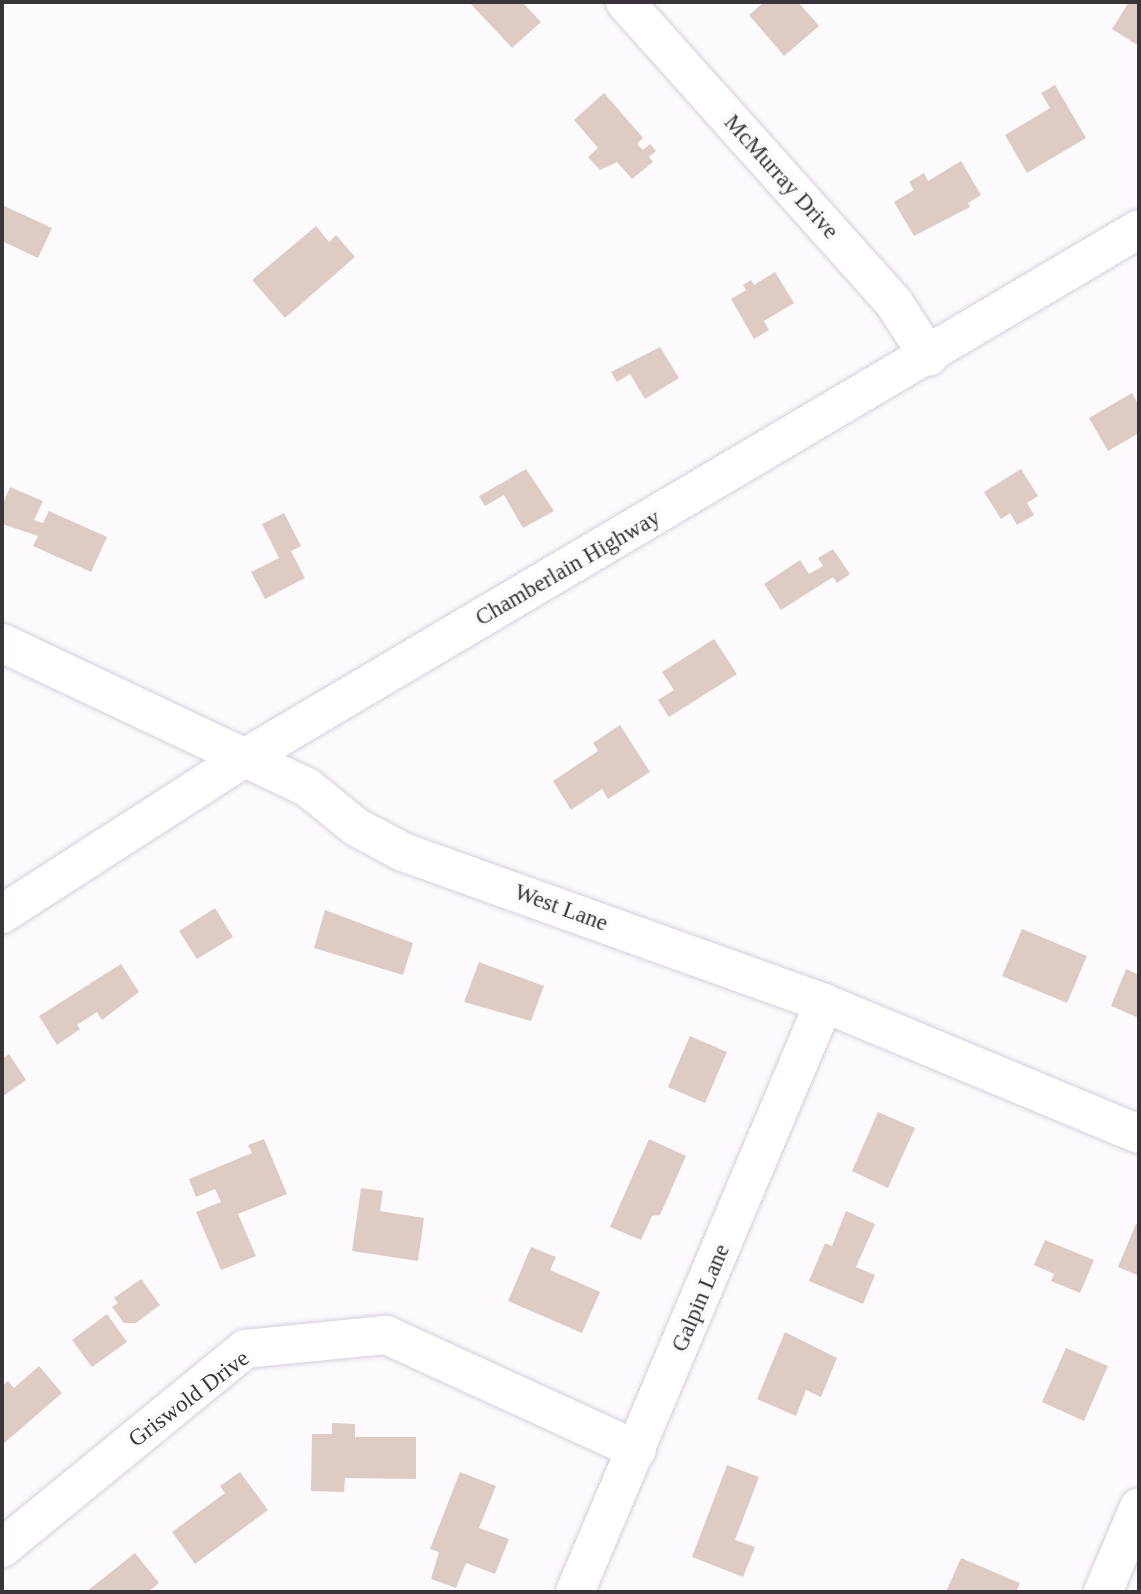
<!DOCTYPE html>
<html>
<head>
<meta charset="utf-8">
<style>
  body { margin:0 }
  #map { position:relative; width:1141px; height:1594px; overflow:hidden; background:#fcfafd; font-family:Georgia,serif }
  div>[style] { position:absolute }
  .building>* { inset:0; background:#decbc4 }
  .roads { filter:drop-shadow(0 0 2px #d6cddc) drop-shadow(0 0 2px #d6cddc) }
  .minor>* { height:38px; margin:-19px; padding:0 19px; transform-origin:19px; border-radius:19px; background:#fff }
  .major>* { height:38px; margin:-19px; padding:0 19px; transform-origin:19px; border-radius:19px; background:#fff }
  span { translate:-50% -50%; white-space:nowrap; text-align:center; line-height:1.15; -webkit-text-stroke:7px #fcfafd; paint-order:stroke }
  .street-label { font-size:23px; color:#38343a }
  .frame { position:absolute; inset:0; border:4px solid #38343a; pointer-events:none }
</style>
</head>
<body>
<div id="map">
  <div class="building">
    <div style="clip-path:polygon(469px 2px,522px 2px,541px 22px,512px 48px)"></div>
    <div style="clip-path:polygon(764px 2px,798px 2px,819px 26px,784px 56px,749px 15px)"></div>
    <div style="clip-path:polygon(1129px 2px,1139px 2px,1139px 46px,1112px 29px)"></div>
    <div style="clip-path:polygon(1055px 85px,1086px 138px,1027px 173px,1005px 135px,1050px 108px,1041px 93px)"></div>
    <div style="clip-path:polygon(604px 93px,643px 138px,637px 144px,643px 150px,650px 144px,656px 151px,649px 157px,653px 162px,632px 179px,617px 162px,600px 170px,588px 157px,598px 148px,574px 120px)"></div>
    <div style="clip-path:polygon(961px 161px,981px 195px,968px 203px,970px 207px,914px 236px,894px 202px,914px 190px,909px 182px,924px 173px,928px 181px)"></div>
    <div style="clip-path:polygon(2px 205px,52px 228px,38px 258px,2px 241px)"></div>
    <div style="clip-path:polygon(316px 226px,329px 242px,336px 235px,355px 257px,285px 318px,252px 280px)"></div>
    <div style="clip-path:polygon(775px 272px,794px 303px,764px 321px,769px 330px,754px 339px,731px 299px,746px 290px,743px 285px,751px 280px,754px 285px)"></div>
    <div style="clip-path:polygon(660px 347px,679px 378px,645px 399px,630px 374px,617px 382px,611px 372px)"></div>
    <div style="clip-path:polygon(1132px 393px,1139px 406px,1139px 433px,1108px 451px,1089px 418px)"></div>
    <div style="clip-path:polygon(526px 469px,554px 511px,523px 528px,504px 495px,485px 506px,479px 496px)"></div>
    <div style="clip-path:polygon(1021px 469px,1038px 496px,1027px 503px,1034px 515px,1017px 525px,1010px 513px,1001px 519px,984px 492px)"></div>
    <div style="clip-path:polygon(10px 487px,43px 501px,34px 520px,43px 523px,49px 511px,107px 537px,91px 572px,33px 546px,38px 536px,2px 524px,2px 506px)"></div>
    <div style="clip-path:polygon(284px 513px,301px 546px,291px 551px,305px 578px,265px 599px,251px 572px,279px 558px,262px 524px)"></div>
    <div style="clip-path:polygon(833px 549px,850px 574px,837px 583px,833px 577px,781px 610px,764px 584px,800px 560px,809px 574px,823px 566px,818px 558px)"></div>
    <div style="clip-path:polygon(714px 639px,737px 674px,669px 717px,658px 700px,674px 690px,662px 672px)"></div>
    <div style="clip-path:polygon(620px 725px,650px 772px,608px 799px,602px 789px,571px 810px,553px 781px,598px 751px,593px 743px)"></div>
    <div style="clip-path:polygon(215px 908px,233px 937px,197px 959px,179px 931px)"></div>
    <div style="clip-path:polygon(325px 910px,413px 943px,403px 975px,314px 948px)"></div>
    <div style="clip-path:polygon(1022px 929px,1087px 956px,1067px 1003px,1002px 976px)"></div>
    <div style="clip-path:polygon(479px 962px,544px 986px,531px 1021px,464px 1002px)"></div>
    <div style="clip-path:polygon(121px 964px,139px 992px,102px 1020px,97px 1012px,77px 1025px,80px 1029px,57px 1045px,39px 1016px)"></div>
    <div style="clip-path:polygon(1126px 969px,1139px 975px,1139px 1018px,1111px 1006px)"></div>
    <div style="clip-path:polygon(690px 1036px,727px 1052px,705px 1103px,668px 1087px)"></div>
    <div style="clip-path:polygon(9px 1054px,26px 1080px,2px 1097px,2px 1059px)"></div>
    <div style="clip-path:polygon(878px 1112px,915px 1128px,888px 1188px,852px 1171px)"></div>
    <div style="clip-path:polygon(264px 1139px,287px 1194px,238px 1214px,256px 1256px,221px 1270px,196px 1212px,221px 1202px,215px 1189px,196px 1197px,189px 1179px,252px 1153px,248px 1145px)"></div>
    <div style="clip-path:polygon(649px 1139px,686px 1156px,660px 1215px,652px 1216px,641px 1240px,610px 1227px)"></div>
    <div style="clip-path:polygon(361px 1188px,383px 1191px,380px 1211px,424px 1218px,418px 1261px,352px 1251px)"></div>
    <div style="clip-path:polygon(846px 1211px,875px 1224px,856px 1267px,875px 1275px,863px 1304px,809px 1281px,825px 1243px,832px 1246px)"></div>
    <div style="clip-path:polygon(1136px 1224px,1139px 1225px,1139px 1276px,1118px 1267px)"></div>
    <div style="clip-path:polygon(1045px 1240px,1094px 1260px,1080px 1293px,1051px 1281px,1054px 1274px,1034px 1265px)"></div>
    <div style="clip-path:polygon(531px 1247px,556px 1257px,550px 1270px,600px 1292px,582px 1333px,508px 1301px)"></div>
    <div style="clip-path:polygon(141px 1279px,160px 1305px,136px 1323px,124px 1323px,112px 1307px,118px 1303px,114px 1298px)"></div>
    <div style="clip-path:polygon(107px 1314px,127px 1342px,92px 1367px,72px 1340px)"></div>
    <div style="clip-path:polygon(785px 1332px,837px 1358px,821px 1397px,806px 1390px,796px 1416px,757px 1399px)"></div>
    <div style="clip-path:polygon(1066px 1348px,1108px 1366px,1084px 1421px,1042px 1402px)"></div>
    <div style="clip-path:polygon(39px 1366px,62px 1393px,2px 1445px,2px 1386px,8px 1381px,14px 1388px)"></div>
    <div style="clip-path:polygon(332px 1423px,355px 1424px,355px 1437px,416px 1437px,416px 1479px,345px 1478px,344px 1492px,311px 1491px,312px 1434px,332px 1434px)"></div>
    <div style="clip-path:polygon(727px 1465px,759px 1477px,735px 1540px,755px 1547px,743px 1577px,692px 1557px)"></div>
    <div style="clip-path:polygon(240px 1472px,268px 1510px,195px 1564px,172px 1532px,225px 1493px,220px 1486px)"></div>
    <div style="clip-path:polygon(460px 1472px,496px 1486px,479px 1528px,509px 1539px,495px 1574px,466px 1563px,456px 1588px,431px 1579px,439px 1552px,430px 1549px)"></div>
    <div style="clip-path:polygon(135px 1553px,159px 1583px,148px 1592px,86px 1592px)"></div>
    <div style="clip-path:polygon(961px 1558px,1020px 1583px,1016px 1592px,946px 1592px)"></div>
  </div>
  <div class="roads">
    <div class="minor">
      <div style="left:625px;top:2px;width:404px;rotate:48.2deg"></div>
      <div style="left:894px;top:303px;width:64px;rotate:57.1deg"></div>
      <div style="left:2px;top:643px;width:337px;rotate:25.3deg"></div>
      <div style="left:307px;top:787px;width:63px;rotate:39.2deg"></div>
      <div style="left:356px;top:827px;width:53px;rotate:28deg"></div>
      <div style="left:403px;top:852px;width:447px;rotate:19.7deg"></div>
      <div style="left:824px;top:1003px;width:341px;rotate:22.6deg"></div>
      <div style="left:2px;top:1548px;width:314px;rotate:-39.3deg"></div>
      <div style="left:245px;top:1349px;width:142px;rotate:-5.7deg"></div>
      <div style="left:386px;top:1335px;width:276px;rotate:24.6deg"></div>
      <div style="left:575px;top:1592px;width:639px;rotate:-67.08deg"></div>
      <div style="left:1103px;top:1592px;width:92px;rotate:-67deg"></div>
    </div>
    <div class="major">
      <div style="left:2px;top:914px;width:290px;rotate:-32.8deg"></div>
      <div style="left:246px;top:757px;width:1037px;rotate:-30.59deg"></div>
    </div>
  </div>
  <div class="street-label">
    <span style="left:781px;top:177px;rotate:48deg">McMurray Drive</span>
    <span style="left:568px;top:568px;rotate:-30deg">Chamberlain Highway</span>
    <span style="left:561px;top:908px;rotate:20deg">West Lane</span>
    <span style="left:701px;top:1298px;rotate:-67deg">Galpin Lane</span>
    <span style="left:189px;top:1399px;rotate:-37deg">Griswold Drive</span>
  </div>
  <div class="frame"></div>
</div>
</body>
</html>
